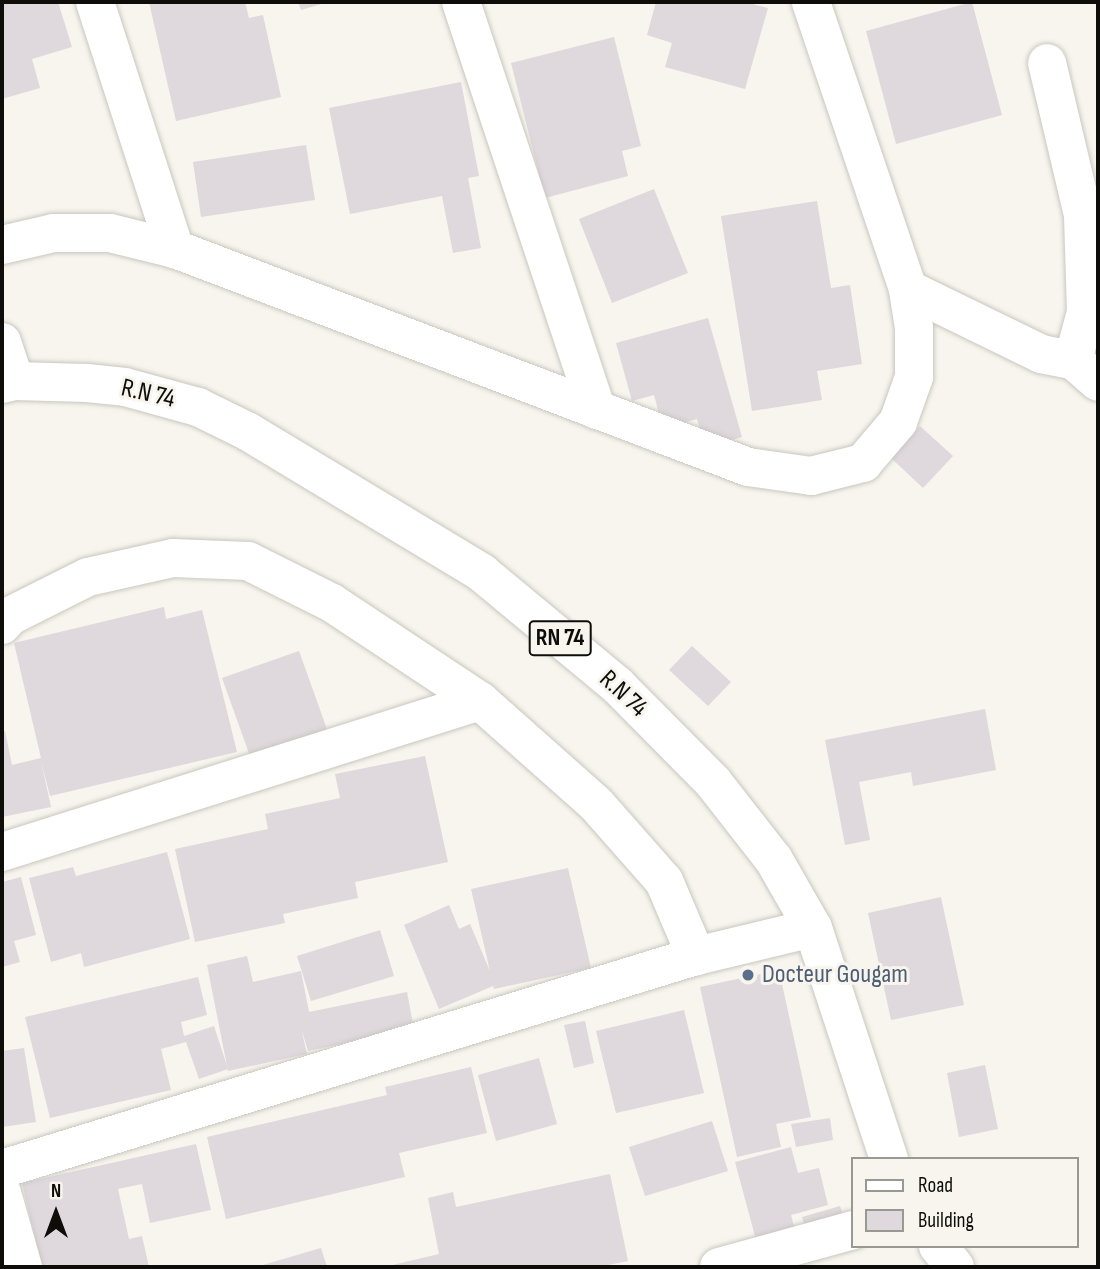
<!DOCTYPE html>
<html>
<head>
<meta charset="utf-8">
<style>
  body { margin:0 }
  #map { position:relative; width:1100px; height:1269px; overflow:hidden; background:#f7f5ed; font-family:"Sofia Sans Condensed",sans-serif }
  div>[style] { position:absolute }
  .building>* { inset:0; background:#dfd8dd }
  .roads { filter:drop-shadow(0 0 2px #c9c7c0) drop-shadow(0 0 2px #c9c7c0) }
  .minor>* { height:38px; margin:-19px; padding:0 19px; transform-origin:19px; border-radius:19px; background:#fff }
  .primary>* { height:38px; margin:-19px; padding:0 19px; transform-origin:19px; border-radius:19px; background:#fff }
  .dots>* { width:19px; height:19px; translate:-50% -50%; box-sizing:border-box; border:4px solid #f7f5ed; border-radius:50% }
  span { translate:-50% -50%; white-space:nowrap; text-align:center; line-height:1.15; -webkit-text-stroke:6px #f7f5ed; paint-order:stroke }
  .shield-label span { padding:2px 5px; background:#f7f5ed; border:2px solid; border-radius:5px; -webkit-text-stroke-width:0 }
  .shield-label { font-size:24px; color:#0e0d0a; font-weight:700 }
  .street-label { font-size:26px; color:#0e0d0a }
  .service-label { font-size:26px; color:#4e5e75 }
  .left { translate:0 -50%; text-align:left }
  .frame { position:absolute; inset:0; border:4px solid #0e0d0a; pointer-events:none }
  .legend { position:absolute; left:851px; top:1157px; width:228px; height:91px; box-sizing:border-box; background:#f7f5ed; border:2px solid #9a9892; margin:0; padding:9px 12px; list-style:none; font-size:21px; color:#0e0d0a }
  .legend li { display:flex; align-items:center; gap:14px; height:35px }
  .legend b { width:35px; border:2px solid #9a9892 }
  .north { position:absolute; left:21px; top:1178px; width:70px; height:70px; -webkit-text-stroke:5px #f7f5ed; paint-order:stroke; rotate:0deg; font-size:19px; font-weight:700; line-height:28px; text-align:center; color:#0e0d0a }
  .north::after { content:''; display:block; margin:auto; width:24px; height:32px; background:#0e0d0a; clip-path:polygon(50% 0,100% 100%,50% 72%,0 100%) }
</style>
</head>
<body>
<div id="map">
  <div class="building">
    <div style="clip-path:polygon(2px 2px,58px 2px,72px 47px,32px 59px,40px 88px,2px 99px)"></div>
    <div style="clip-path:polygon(149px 2px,245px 2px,249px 18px,263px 15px,281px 97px,176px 121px)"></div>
    <div style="clip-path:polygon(298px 2px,328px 2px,301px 10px)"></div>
    <div style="clip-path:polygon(656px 2px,745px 2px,768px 8px,745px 89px,665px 67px,672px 43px,647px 35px)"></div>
    <div style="clip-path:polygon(972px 2px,1002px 115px,896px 144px,866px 31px)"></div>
    <div style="clip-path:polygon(614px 37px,641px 146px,622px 151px,628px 176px,545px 198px,511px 63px)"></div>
    <div style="clip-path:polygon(461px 82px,479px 176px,468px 178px,481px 248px,453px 253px,442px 196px,350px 214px,329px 108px)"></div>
    <div style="clip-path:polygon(306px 145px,315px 200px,201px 217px,193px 162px)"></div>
    <div style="clip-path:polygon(654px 189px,688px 273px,612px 303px,579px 219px)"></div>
    <div style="clip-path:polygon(817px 201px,831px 288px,850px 285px,862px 364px,817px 371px,822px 400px,752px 411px,721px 216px)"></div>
    <div style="clip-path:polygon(708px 318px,742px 437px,705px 448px,697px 419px,663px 428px,654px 395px,632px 401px,616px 343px)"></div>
    <div style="clip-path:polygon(920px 426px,953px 456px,923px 488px,891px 458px)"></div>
    <div style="clip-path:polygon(164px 607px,166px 619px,202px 610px,237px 752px,50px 796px,41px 761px,51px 807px,2px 817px,2px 732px,5px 731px,12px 765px,41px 758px,14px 643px)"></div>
    <div style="clip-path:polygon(692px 646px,731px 682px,708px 706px,669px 670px)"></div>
    <div style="clip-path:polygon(299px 651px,328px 732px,251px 759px,222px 678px)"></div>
    <div style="clip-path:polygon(985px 709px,996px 770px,913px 786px,911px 772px,859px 782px,870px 840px,845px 845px,825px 740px)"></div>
    <div style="clip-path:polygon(425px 756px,448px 862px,355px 882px,358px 898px,283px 914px,285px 923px,195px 942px,175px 849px,268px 829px,265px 814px,340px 798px,335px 774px)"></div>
    <div style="clip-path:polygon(167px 852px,190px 939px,84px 967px,81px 953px,51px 962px,29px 878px,73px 867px,76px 876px)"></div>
    <div style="clip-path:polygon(568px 868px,591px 968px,494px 989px,493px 986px,439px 1009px,404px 925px,449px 905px,459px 929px,470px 924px,490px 971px,471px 889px)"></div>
    <div style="clip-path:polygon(21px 877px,36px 935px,14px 941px,20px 962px,2px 967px,2px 882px)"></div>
    <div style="clip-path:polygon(941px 897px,964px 1005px,891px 1020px,868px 913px)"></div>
    <div style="clip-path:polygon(380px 930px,394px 976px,311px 1001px,297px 956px)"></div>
    <div style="clip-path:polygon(247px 956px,253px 982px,301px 971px,309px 1012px,407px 992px,414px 1029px,308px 1051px,301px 1028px,307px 1054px,228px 1071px,207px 965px)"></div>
    <div style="clip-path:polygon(779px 970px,811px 1117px,776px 1124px,781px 1147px,737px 1157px,700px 987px)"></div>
    <div style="clip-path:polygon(198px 977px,207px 1015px,181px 1022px,184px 1036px,214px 1026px,228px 1069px,199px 1079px,186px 1042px,161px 1049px,171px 1090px,50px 1118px,25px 1017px)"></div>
    <div style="clip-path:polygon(684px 1010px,704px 1093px,616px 1113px,596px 1031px)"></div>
    <div style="clip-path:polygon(585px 1021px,594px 1063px,574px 1068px,564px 1025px)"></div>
    <div style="clip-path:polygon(24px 1048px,36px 1122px,2px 1127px,2px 1051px)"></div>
    <div style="clip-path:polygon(539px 1058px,557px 1124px,496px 1141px,478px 1075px)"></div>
    <div style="clip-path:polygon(985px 1065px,998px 1129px,959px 1137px,947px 1073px)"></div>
    <div style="clip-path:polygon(471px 1067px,487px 1133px,399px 1153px,405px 1177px,226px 1219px,207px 1137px,387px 1095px,385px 1087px)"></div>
    <div style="clip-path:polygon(830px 1118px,833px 1140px,796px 1147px,791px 1124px)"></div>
    <div style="clip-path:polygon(712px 1121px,728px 1171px,645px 1196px,629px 1147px)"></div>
    <div style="clip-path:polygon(196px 1144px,211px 1210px,150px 1223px,142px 1184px,118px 1189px,129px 1239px,142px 1236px,149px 1267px,42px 1267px,22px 1183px)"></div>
    <div style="clip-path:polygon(791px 1147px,798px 1173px,819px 1168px,828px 1205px,791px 1215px,798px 1241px,759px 1251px,735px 1162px)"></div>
    <div style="clip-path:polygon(610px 1174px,628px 1261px,599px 1267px,384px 1267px,439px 1254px,428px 1198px,453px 1192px,456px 1207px)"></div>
    <div style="clip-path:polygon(840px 1206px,847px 1226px,808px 1238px,802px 1217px)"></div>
    <div style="clip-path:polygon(321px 1248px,327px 1267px,256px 1267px)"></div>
  </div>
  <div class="roads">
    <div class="minor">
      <div style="left:95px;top:2px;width:260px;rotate:72.1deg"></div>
      <div style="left:461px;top:2px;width:430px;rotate:71.6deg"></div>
      <div style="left:2px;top:245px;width:53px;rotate:-13deg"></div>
      <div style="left:54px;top:233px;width:56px"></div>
      <div style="left:110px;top:233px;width:67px;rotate:13.8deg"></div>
      <div style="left:175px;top:249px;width:613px;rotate:20.83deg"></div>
      <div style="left:748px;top:467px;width:64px;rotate:8.1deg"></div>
      <div style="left:811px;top:476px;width:54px;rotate:-14deg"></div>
      <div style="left:863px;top:463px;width:54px;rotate:-49.5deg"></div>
      <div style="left:898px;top:422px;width:48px;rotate:-70.4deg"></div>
      <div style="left:914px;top:377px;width:49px;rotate:-90deg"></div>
      <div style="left:914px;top:328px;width:39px;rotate:-99deg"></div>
      <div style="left:908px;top:289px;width:303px;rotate:-108.7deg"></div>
      <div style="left:908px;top:289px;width:148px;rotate:26deg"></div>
      <div style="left:1041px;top:354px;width:33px;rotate:11deg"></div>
      <div style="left:1073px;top:360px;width:50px;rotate:-74.8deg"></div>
      <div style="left:1086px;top:312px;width:97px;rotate:-91.8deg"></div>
      <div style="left:1083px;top:215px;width:156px;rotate:-103.3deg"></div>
      <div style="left:2px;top:342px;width:41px;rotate:71.6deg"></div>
      <div style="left:1073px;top:360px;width:33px;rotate:41deg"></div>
      <div style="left:2px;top:625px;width:12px;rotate:-48deg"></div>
      <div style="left:10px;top:616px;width:87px;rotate:-26.6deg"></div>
      <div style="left:88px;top:577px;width:87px;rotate:-12.6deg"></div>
      <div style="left:173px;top:558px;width:75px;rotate:2.3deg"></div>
      <div style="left:248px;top:561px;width:94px;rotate:26.6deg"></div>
      <div style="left:332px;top:603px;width:178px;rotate:33.5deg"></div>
      <div style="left:480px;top:701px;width:155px;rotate:41.6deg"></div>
      <div style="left:596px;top:804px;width:103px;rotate:48.6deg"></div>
      <div style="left:664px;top:881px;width:82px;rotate:66.9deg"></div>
      <div style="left:2px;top:852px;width:501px;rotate:-17.53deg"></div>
      <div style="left:2px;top:1169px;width:726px;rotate:-17.06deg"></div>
      <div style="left:696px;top:956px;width:120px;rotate:-13.5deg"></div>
      <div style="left:2px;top:1193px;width:77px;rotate:74.2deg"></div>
      <div style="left:719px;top:1267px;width:139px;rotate:-15.4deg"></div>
    </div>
    <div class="primary">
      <div style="left:2px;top:384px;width:13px;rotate:-13deg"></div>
      <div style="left:15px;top:381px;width:72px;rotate:1.6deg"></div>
      <div style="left:87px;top:383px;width:38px;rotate:6deg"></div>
      <div style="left:125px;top:387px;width:76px;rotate:15.3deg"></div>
      <div style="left:198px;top:407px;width:55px;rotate:26.1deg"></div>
      <div style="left:247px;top:431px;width:275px;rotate:31.1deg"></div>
      <div style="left:482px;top:573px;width:175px;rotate:39.7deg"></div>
      <div style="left:617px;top:685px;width:136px;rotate:45.3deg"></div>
      <div style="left:713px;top:782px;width:99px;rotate:52deg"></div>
      <div style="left:774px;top:860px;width:78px;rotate:60.2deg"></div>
      <div style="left:813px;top:928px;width:243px;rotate:71.8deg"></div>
      <div style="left:938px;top:1246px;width:27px;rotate:51deg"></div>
    </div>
  </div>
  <div class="dots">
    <div style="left:748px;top:975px;background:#5c6f8a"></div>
  </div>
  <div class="shield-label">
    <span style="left:560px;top:638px">RN 74</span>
  </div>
  <div class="street-label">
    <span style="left:148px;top:394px;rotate:13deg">R.N 74</span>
    <span style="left:623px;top:694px;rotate:43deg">R.N 74</span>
  </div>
  <div class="service-label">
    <span class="left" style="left:762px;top:975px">Docteur Gougam</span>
  </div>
  <div class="frame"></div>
  <ul class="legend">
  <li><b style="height:9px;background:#fff"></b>Road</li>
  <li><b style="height:19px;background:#dfd8dd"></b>Building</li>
  </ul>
  <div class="north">N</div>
</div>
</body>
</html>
